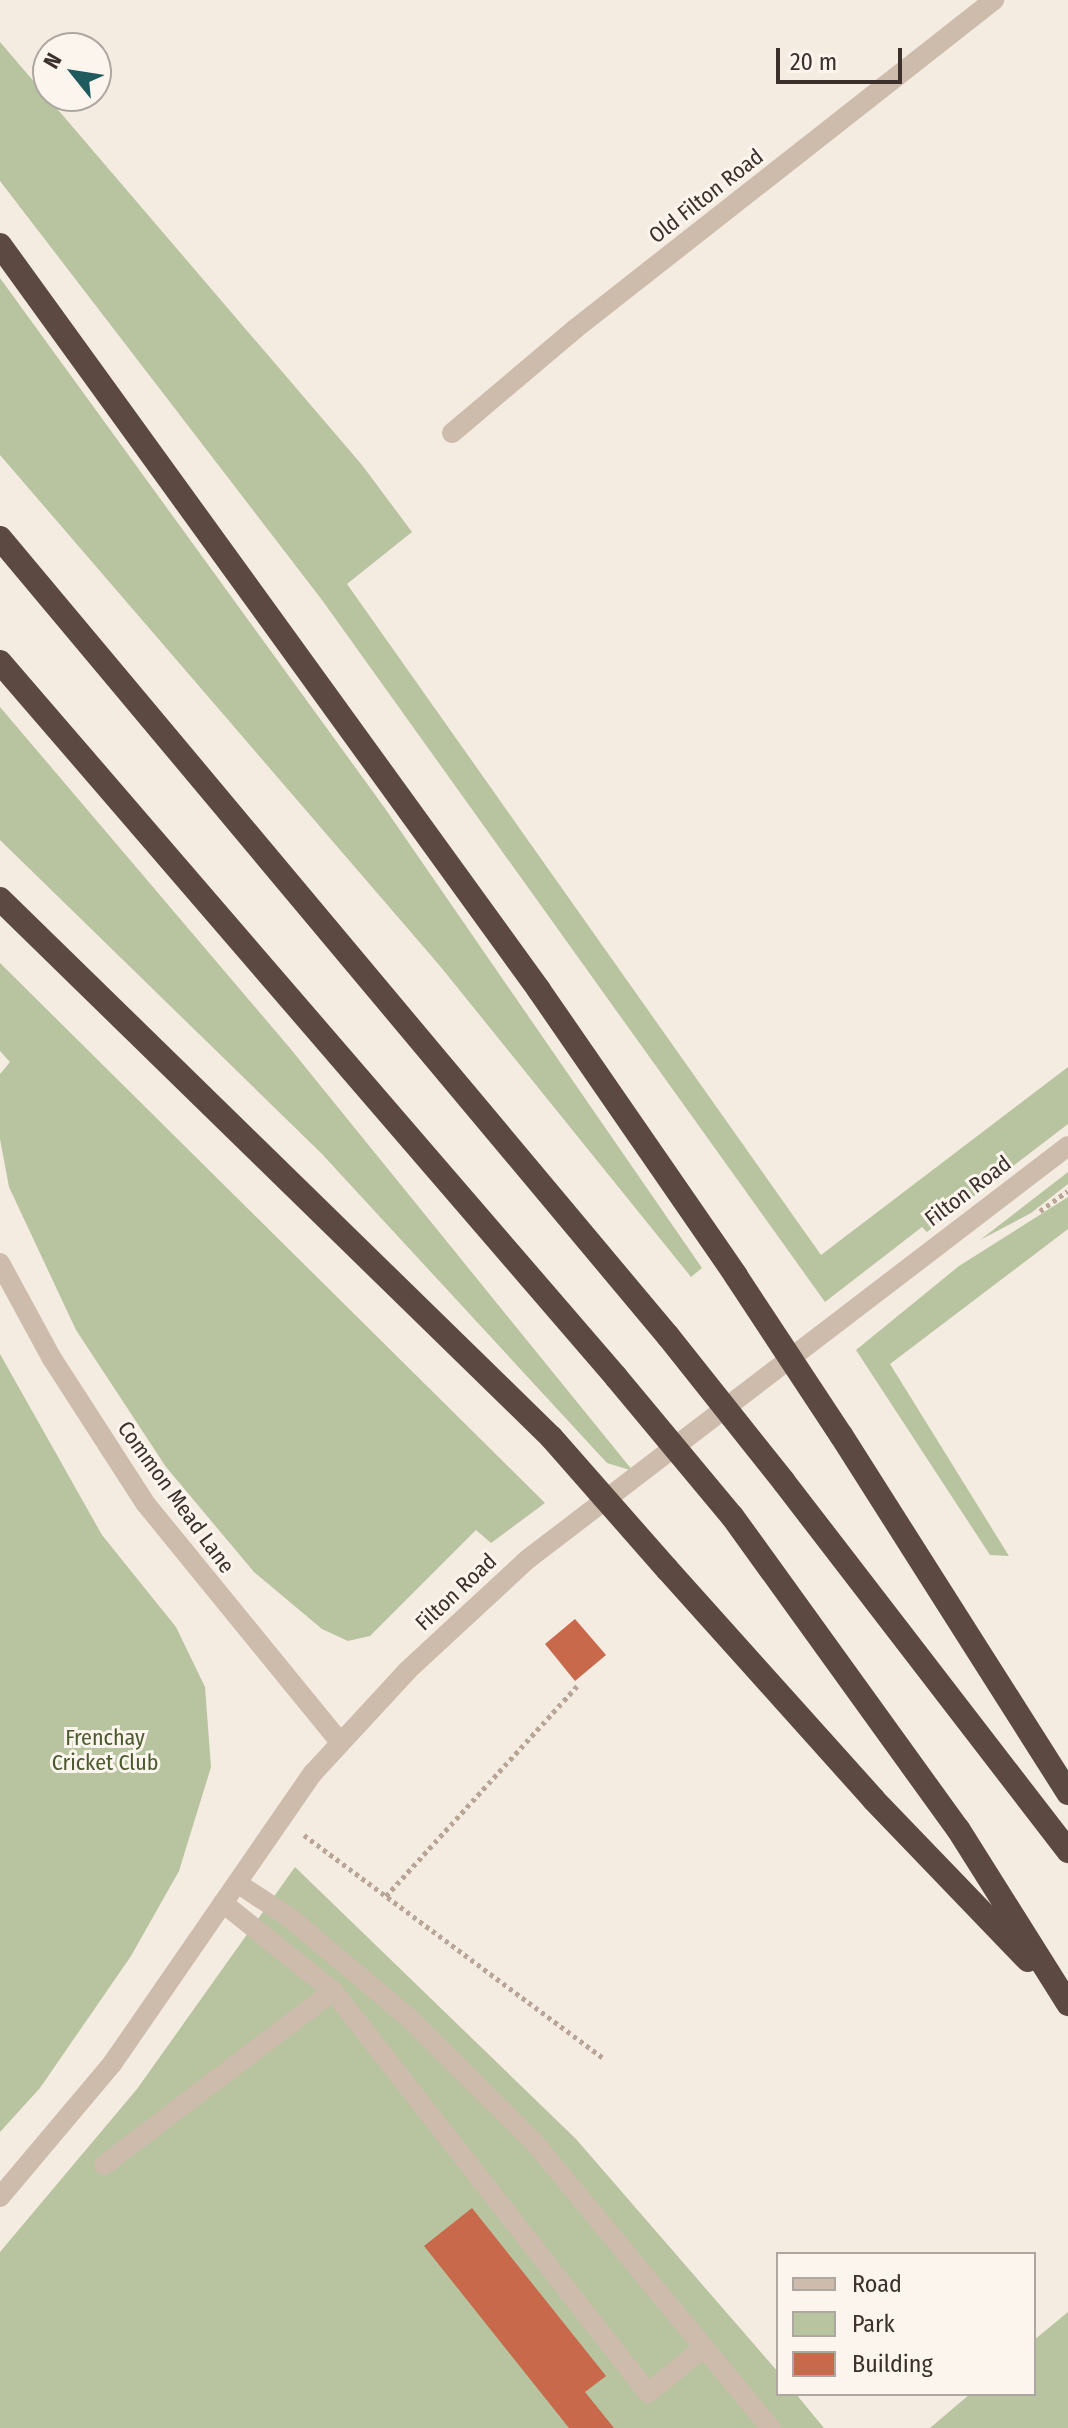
<!DOCTYPE html>
<html>
<head>
<meta charset="utf-8">
<style>
  body { margin:0 }
  #map { position:relative; width:1068px; height:2428px; overflow:hidden; background:#f4ebe1; font-family:"Fira Sans Condensed",sans-serif }
  div>[style] { position:absolute }
  .green>* { inset:0; background:#b8c4a0 }
  .building>* { inset:0; background:#c8694b }
  .path>* { height:5px; margin-top:-2.5px; transform-origin:0; background:repeating-linear-gradient(90deg,#b9a596 0 4px,transparent 0 8px) }
  .service>* { height:20px; margin:-10px; padding:0 10px; transform-origin:10px; border-radius:10px; background:#cdbbac }
  .minor>* { height:20px; margin:-10px; padding:0 10px; transform-origin:10px; border-radius:10px; background:#cdbbac }
  .motorway>* { height:24px; margin:-12px; padding:0 12px; transform-origin:12px; border-radius:12px; background:#5c4a42 }
  .motorway-bridge>* { height:24px; margin:-12px; padding:0 12px; transform-origin:12px; border-radius:12px; background:#5c4a42 }
  span { translate:-50% -50%; white-space:nowrap; text-align:center; line-height:1.15; -webkit-text-stroke:6px #fbf5ee; paint-order:stroke }
  .street-label { font-size:22px; color:#3b302b }
  .park-label { font-size:22px; color:#4a5a2e }
  .legend { position:absolute; left:776px; top:2252px; width:260px; height:144px; box-sizing:border-box; background:#fbf5ee; border:2px solid #aea6a0; margin:0; padding:10px 14px; list-style:none; font-size:24px; color:#3b302b }
  .legend li { display:flex; align-items:center; gap:16px; height:40px }
  .legend b { width:40px; border:2px solid #aea6a0 }
  .north { position:absolute; left:32px; top:32px; width:80px; height:80px; box-sizing:border-box; background:#fbf5ee; border:2px solid #aea6a0; border-radius:50%; rotate:300deg; font-size:22px; font-weight:700; line-height:32px; text-align:center; color:#3b302b }
  .north::after { content:''; display:block; margin:auto; width:28px; height:36px; background:#1f5a5e; clip-path:polygon(50% 0,100% 100%,50% 72%,0 100%) }
  .scale { position:absolute; left:776px; top:48px; width:126px; height:36px; box-sizing:border-box; border:4px solid #3b302b; border-top:0; padding-left:10px; font-size:24px; line-height:28px; white-space:nowrap; color:#3b302b; -webkit-text-stroke:6px #fbf5ee; paint-order:stroke }
</style>
</head>
<body>
<div id="map">
  <div class="green">
    <div style="clip-path:polygon(0 42px,362px 465px,412px 532px,347px 584px,821px 1255px,1068px 1067px,1068px 1124px,927px 1232px,922px 1227px,825px 1302px,322px 600px,0 181px)"></div>
    <div style="clip-path:polygon(0 278px,384px 807px,702px 1268px,691px 1277px,440px 966px,0 455px)"></div>
    <div style="clip-path:polygon(0 707px,289px 1047px,633px 1471px,607px 1463px,321px 1153px,0 840px)"></div>
    <div style="clip-path:polygon(0 963px,545px 1503px,491px 1543px,476px 1530px,370px 1636px,348px 1641px,322px 1629px,254px 1572px,166px 1467px,76px 1330px,9px 1187px,0 1139px,0 1074px,10px 1062px,0 1051px)"></div>
    <div style="clip-path:polygon(1068px 1172px,1068px 1184px,1031px 1213px,980px 1240px)"></div>
    <div style="clip-path:polygon(1068px 1197px,1068px 1229px,890px 1364px,1009px 1556px,990px 1555px,856px 1350px,959px 1266px)"></div>
    <div style="clip-path:polygon(0 1354px,102px 1535px,176px 1627px,205px 1687px,211px 1767px,179px 1871px,131px 1956px,40px 2088px,0 2132px)"></div>
    <div style="clip-path:polygon(295px 1867px,576px 2139px,778px 2372px,778px 2394px,796px 2394px,824px 2428px,0 2428px,0 2252px,137px 2089px)"></div>
    <div style="clip-path:polygon(1068px 2312px,1068px 2428px,930px 2428px,970px 2394px,1034px 2394px,1034px 2340px)"></div>
  </div>
  <div class="building">
    <div style="clip-path:polygon(575px 1619px,606px 1655px,575px 1681px,545px 1644px)"></div>
    <div style="clip-path:polygon(472px 2208px,606px 2376px,585px 2392px,614px 2428px,569px 2428px,424px 2246px)"></div>
  </div>
  <div class="path">
    <div style="left:1040px;top:1211px;width:34px;rotate:-36deg"></div>
    <div style="left:304px;top:1835px;width:374px;rotate:36.7deg"></div>
    <div style="left:386px;top:1896px;width:287px;rotate:-47.7deg"></div>
  </div>
  <div class="service">
    <div style="left:452px;top:433px;width:161px;rotate:-40.2deg"></div>
    <div style="left:575px;top:329px;width:533px;rotate:-38.14deg"></div>
    <div style="left:237px;top:1883px;width:62px;rotate:33.2deg"></div>
    <div style="left:289px;top:1917px;width:157px;rotate:40.1deg"></div>
    <div style="left:409px;top:2018px;width:176px;rotate:44.8deg"></div>
    <div style="left:534px;top:2142px;width:371px;rotate:50.4deg"></div>
    <div style="left:223px;top:1903px;width:141px;rotate:38.7deg"></div>
    <div style="left:333px;top:1991px;width:511px;rotate:51.92deg"></div>
    <div style="left:648px;top:2393px;width:70px;rotate:-39.2deg"></div>
    <div style="left:104px;top:2165px;width:288px;rotate:-37.2deg"></div>
  </div>
  <div class="minor">
    <div style="left:0;top:1263px;width:107px;rotate:61.5deg"></div>
    <div style="left:51px;top:1357px;width:174px;rotate:57.2deg"></div>
    <div style="left:145px;top:1503px;width:307px;rotate:50.8deg"></div>
    <div style="left:0;top:2197px;width:174px;rotate:-49.9deg"></div>
    <div style="left:112px;top:2064px;width:354px;rotate:-55.4deg"></div>
    <div style="left:313px;top:1773px;width:140px;rotate:-47.3deg"></div>
    <div style="left:408px;top:1670px;width:163px;rotate:-42.8deg"></div>
    <div style="left:528px;top:1559px;width:680px;rotate:-37.41deg"></div>
  </div>
  <div class="motorway">
    <div style="left:0;top:245px;width:920px;rotate:54.11deg"></div>
    <div style="left:539px;top:990px;width:347px;rotate:55.4deg"></div>
    <div style="left:0;top:538px;width:1041px;rotate:50.07deg"></div>
    <div style="left:0;top:662px;width:944px;rotate:49.25deg"></div>
    <div style="left:0;top:899px;width:770px;rotate:44.32deg"></div>
    <div style="left:841px;top:1435px;width:424px;rotate:57.6deg"></div>
    <div style="left:784px;top:1482px;width:466px;rotate:52.4deg"></div>
    <div style="left:732px;top:1516px;width:386px;rotate:54.2deg"></div>
    <div style="left:958px;top:1829px;width:207px;rotate:57.8deg"></div>
    <div style="left:667px;top:1569px;width:310px;rotate:48.1deg"></div>
    <div style="left:874px;top:1800px;width:222px;rotate:46.1deg"></div>
  </div>
  <div class="motorway-bridge">
    <div style="left:736px;top:1276px;width:191px;rotate:56.6deg"></div>
    <div style="left:668px;top:1336px;width:186px;rotate:51.5deg"></div>
    <div style="left:616px;top:1377px;width:181px;rotate:50.2deg"></div>
    <div style="left:551px;top:1437px;width:176px;rotate:48.7deg"></div>
  </div>
  <div class="street-label">
    <span style="left:706px;top:196px;rotate:-38deg">Old Filton Road</span>
    <span style="left:968px;top:1191px;rotate:-37deg">Filton Road</span>
    <span style="left:176px;top:1497px;rotate:54deg">Common Mead Lane</span>
    <span style="left:456px;top:1592px;rotate:-43deg">Filton Road</span>
  </div>
  <div class="park-label">
    <span style="left:105px;top:1750px">Frenchay<br>Cricket Club</span>
  </div>
  <ul class="legend">
  <li><b style="height:10px;background:#cdbbac"></b>Road</li>
  <li><b style="height:22px;background:#b8c4a0"></b>Park</li>
  <li><b style="height:22px;background:#c8694b"></b>Building</li>
  </ul>
  <div class="north">N</div>
  <div class="scale">20 m</div>
</div>
</body>
</html>
